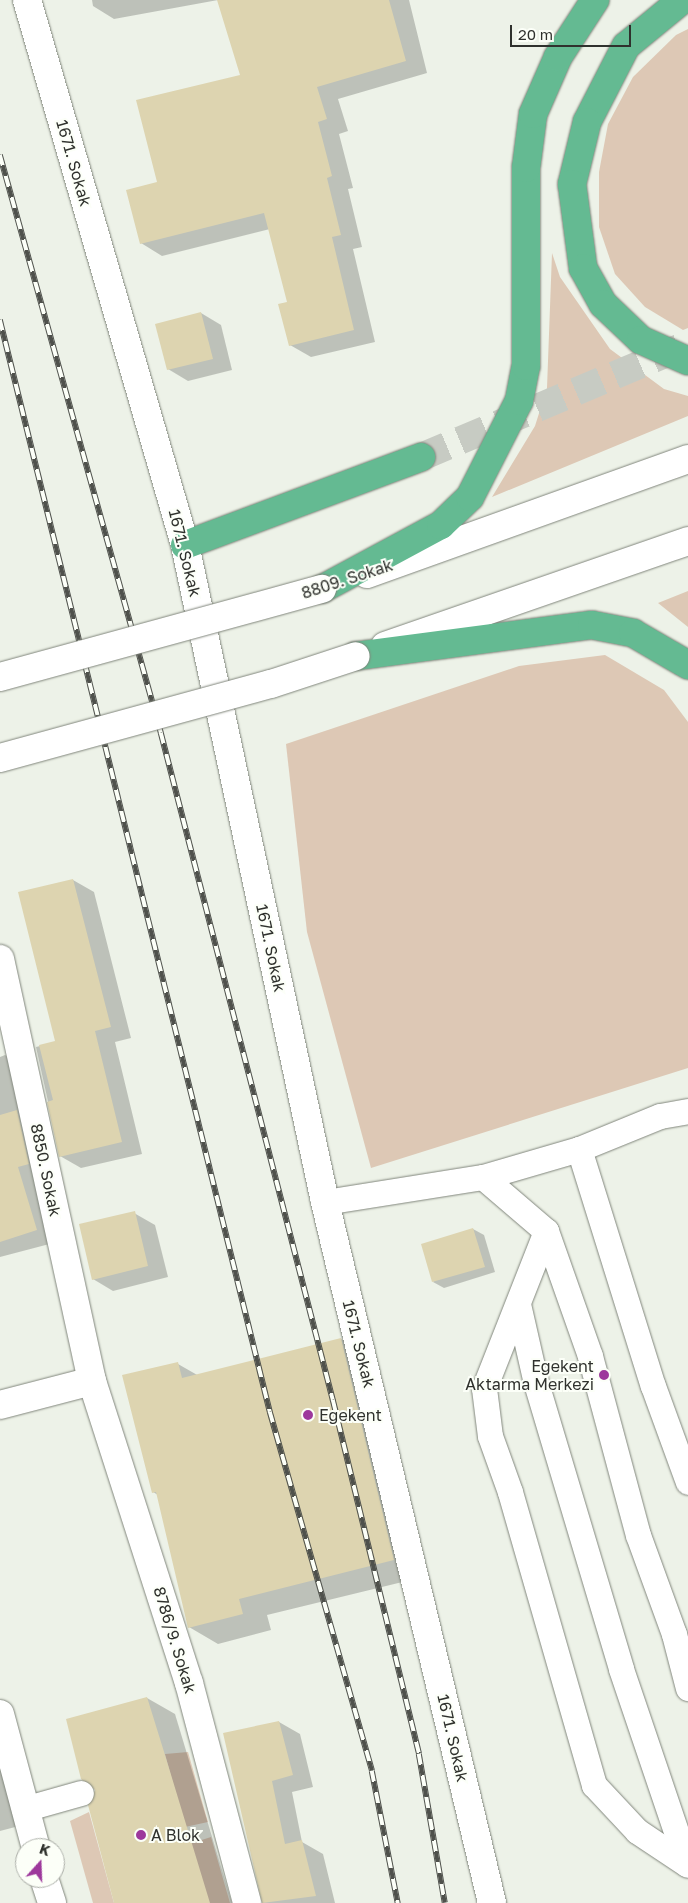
<!DOCTYPE html>
<html>
<head>
<meta charset="utf-8">
<style>
  body { margin:0 }
  #map { position:relative; width:688px; height:1903px; overflow:hidden; background:#edf2e8; font-family:"Golos Text",sans-serif }
  div>[style] { position:absolute }
  .green>* { inset:0; background:#ddc8b5 }
  .shadow>* { inset:0; background:#0003 }
  .building>* { inset:0; background:#ddd4b0 }
  .trunk-tunnel>* { height:28px; margin-top:-14px; transform-origin:0; background:repeating-linear-gradient(90deg,#c7cbc3 0 28px,transparent 0 42px) }
  .roads { filter:drop-shadow(0 0 1px #81867c) drop-shadow(0 0 1px #81867c) }
  .service>* { height:25px; margin:-12.5px; padding:0 12.5px; transform-origin:12.5px; border-radius:12.5px; background:#fff }
  .minor>* { height:28px; margin:-14px; padding:0 14px; transform-origin:14px; border-radius:14px; background:#fff }
  .tertiary>* { height:28px; margin:-14px; padding:0 14px; transform-origin:14px; border-radius:14px; background:#fff }
  .trunk>* { height:28px; margin:-14px; padding:0 14px; transform-origin:14px; border-radius:14px; background:#64ba92 }
  .rail>* { height:5.5px; margin-top:-2.75px; transform-origin:0; background:repeating-linear-gradient(90deg,#fcfff8 0 11px,#4f514c 0 22px); box-sizing:border-box; border-block:1px solid #4f514c }
  .bridges { filter:drop-shadow(0 0 1px #81867c) drop-shadow(0 0 1px #81867c) }
  .tertiary-bridge>* { height:28px; margin:-14px; padding:0 14px; transform-origin:14px; border-radius:14px; background:#fff }
  .dots>* { width:14px; height:14px; translate:-50% -50%; box-sizing:border-box; border:2px solid #fcfff8; border-radius:50% }
  span { translate:-50% -50%; white-space:nowrap; text-align:center; line-height:1.15; -webkit-text-stroke:4px #fcfff8; paint-order:stroke }
  .street-label { font-size:16px; color:#2f312d }
  .poi-label { font-size:16px; color:#2f312d }
  .right { translate:-100% -50%; text-align:right }
  .left { translate:0 -50%; text-align:left }
  .north { position:absolute; left:15px; top:1838px; width:50px; height:50px; box-sizing:border-box; background:#fcfff8; border:1px solid #aaada7; border-radius:50%; rotate:20deg; font-size:14px; font-weight:700; line-height:20px; text-align:center; color:#2f312d }
  .north::after { content:''; display:block; margin:auto; width:18px; height:22px; background:#9d389c; clip-path:polygon(50% 0,100% 100%,50% 72%,0 100%) }
  .scale { position:absolute; left:510px; top:25px; width:121px; height:22px; box-sizing:border-box; border:2px solid #2f312d; border-top:0; padding-left:6px; font-size:15px; line-height:18px; white-space:nowrap; color:#2f312d; -webkit-text-stroke:4px #fcfff8; paint-order:stroke }
</style>
</head>
<body>
<div id="map">
  <div class="green">
    <div style="clip-path:polygon(688px 29px,688px 328px,683px 330px,645px 307px,615px 274px,599px 227px,599px 172px,608px 124px,633px 77px,676px 35px)"></div>
    <div style="clip-path:polygon(552px 253px,560px 277px,610px 349px,664px 389px,688px 396px,688px 416px,492px 497px,535px 426px,547px 388px)"></div>
    <div style="clip-path:polygon(688px 591px,688px 627px,658px 603px)"></div>
    <div style="clip-path:polygon(605px 655px,664px 690px,688px 722px,688px 1068px,371px 1168px,307px 932px,286px 744px,519px 666px)"></div>
    <div style="clip-path:polygon(188px 1752px,208px 1822px,185px 1827px,165px 1754px)"></div>
    <div style="clip-path:polygon(89px 1812px,114px 1903px,93px 1903px,70px 1821px)"></div>
    <div style="clip-path:polygon(211px 1837px,230px 1903px,206px 1903px,189px 1844px)"></div>
  </div>
  <div class="shadow">
    <div style="clip-path:polygon(92px 0,409px 0,427px 73px,338px 99px,348px 131px,339px 134px,353px 188px,348px 189px,362px 247px,353px 249px,375px 342px,311px 357px,290px 345px,289px 303px,270px 229px,162px 256px,141px 243px,159px 183px,242px 75px,218px 0,114px 19px,93px 6px)"></div>
    <div style="clip-path:polygon(201px 313px,221px 325px,232px 370px,188px 381px,168px 369px)"></div>
    <div style="clip-path:polygon(73px 880px,94px 892px,131px 1038px,115px 1042px,142px 1154px,81px 1168px,60px 1156px,36px 1047px,57px 1042px)"></div>
    <div style="clip-path:polygon(5px 1055px,25px 1067px,57px 1242px,0 1257px,0 1057px)"></div>
    <div style="clip-path:polygon(134px 1213px,155px 1225px,168px 1277px,113px 1291px,93px 1279px)"></div>
    <div style="clip-path:polygon(473px 1229px,484px 1235px,495px 1272px,444px 1288px,433px 1282px)"></div>
    <div style="clip-path:polygon(341px 1339px,370px 1356px,423px 1577px,267px 1615px,271px 1630px,218px 1644px,189px 1627px,158px 1495px,153px 1492px,178px 1364px,199px 1376px)"></div>
    <div style="clip-path:polygon(147px 1698px,175px 1714px,232px 1903px,115px 1903px)"></div>
    <div style="clip-path:polygon(279px 1722px,300px 1734px,313px 1787px,292px 1792px,302px 1842px,323px 1854px,335px 1903px,263px 1903px,225px 1734px)"></div>
    <div style="clip-path:polygon(0 1760px,19px 1826px,0 1831px)"></div>
  </div>
  <div class="building">
    <div style="clip-path:polygon(217px 0,389px 0,406px 61px,317px 87px,327px 119px,318px 122px,332px 176px,327px 178px,341px 235px,332px 237px,354px 330px,289px 346px,278px 304px,287px 302px,264px 213px,140px 244px,126px 190px,157px 182px,136px 100px,240px 75px)"></div>
    <div style="clip-path:polygon(201px 312px,213px 359px,167px 370px,155px 324px)"></div>
    <div style="clip-path:polygon(73px 879px,111px 1027px,95px 1031px,122px 1142px,59px 1157px,47px 1102px,53px 1100px,39px 1045px,55px 1041px,18px 892px)"></div>
    <div style="clip-path:polygon(17px 1110px,29px 1164px,18px 1167px,37px 1230px,0 1242px,0 1115px)"></div>
    <div style="clip-path:polygon(135px 1211px,148px 1266px,92px 1280px,79px 1224px)"></div>
    <div style="clip-path:polygon(473px 1228px,485px 1267px,432px 1282px,421px 1244px)"></div>
    <div style="clip-path:polygon(341px 1338px,394px 1560px,239px 1599px,243px 1614px,188px 1628px,156px 1492px,152px 1493px,122px 1375px,178px 1362px,182px 1378px)"></div>
    <div style="clip-path:polygon(147px 1697px,165px 1755px,210px 1903px,114px 1903px,88px 1805px,95px 1790px,81px 1779px,66px 1719px)"></div>
    <div style="clip-path:polygon(279px 1721px,293px 1775px,272px 1781px,285px 1844px,302px 1840px,316px 1896px,262px 1903px,223px 1733px)"></div>
  </div>
  <div class="trunk-tunnel">
    <div style="left:421px;top:457px;width:290px;rotate:-22.9deg"></div>
  </div>
  <div class="roads">
    <div class="service">
      <div style="left:579px;top:1149px;width:87px;rotate:-22.2deg"></div>
      <div style="left:660px;top:1116px;width:28px;rotate:-10deg"></div>
      <div style="left:483px;top:1177px;width:83px;rotate:40.6deg"></div>
      <div style="left:546px;top:1231px;width:133px;rotate:70.6deg"></div>
      <div style="left:590px;top:1356px;width:185px;rotate:75deg"></div>
      <div style="left:638px;top:1535px;width:105px;rotate:70deg"></div>
      <div style="left:674px;top:1634px;width:56px;rotate:75.5deg"></div>
      <div style="left:325px;top:1202px;width:160px;rotate:-9deg"></div>
      <div style="left:483px;top:1177px;width:100px;rotate:-16.3deg"></div>
      <div style="left:579px;top:1149px;width:248px;rotate:72.7deg"></div>
      <div style="left:653px;top:1386px;width:102px;rotate:70deg"></div>
      <div style="left:546px;top:1231px;width:169px;rotate:111.5deg"></div>
      <div style="left:484px;top:1388px;width:48px;rotate:82.9deg"></div>
      <div style="left:490px;top:1436px;width:59px;rotate:70.3deg"></div>
      <div style="left:510px;top:1492px;width:305px;rotate:74deg"></div>
      <div style="left:594px;top:1785px;width:63px;rotate:46.9deg"></div>
      <div style="left:637px;top:1831px;width:61px;rotate:33.7deg"></div>
      <div style="left:518px;top:1304px;width:81px;rotate:77.2deg"></div>
      <div style="left:536px;top:1383px;width:298px;rotate:73.4deg"></div>
      <div style="left:621px;top:1669px;width:206px;rotate:71.3deg"></div>
      <div style="left:24px;top:1809px;width:59px;rotate:-15.7deg"></div>
    </div>
    <div class="minor">
      <div style="left:27px;top:0;width:567px;rotate:73.83deg"></div>
      <div style="left:185px;top:545px;width:672px;rotate:77.97deg"></div>
      <div style="left:325px;top:1202px;width:721px;rotate:76.6deg"></div>
      <div style="left:0;top:959px;width:432px;rotate:77.7deg"></div>
      <div style="left:92px;top:1381px;width:317px;rotate:72.2deg"></div>
      <div style="left:189px;top:1683px;width:228px;rotate:75.2deg"></div>
      <div style="left:0;top:1405px;width:95px;rotate:-14.6deg"></div>
      <div style="left:0;top:1714px;width:139px;rotate:75deg"></div>
      <div style="left:44px;top:1878px;width:26px;rotate:72deg"></div>
    </div>
    <div class="tertiary">
      <div style="left:367px;top:574px;width:341px;rotate:-19.7deg"></div>
      <div style="left:385px;top:646px;width:321px;rotate:-19.1deg"></div>
    </div>
    <div class="trunk">
      <div style="left:682px;top:0;width:72px;rotate:140.6deg"></div>
      <div style="left:626px;top:46px;width:85px;rotate:117.2deg"></div>
      <div style="left:587px;top:122px;width:64px;rotate:103.6deg"></div>
      <div style="left:572px;top:184px;width:85px;rotate:82.5deg"></div>
      <div style="left:583px;top:268px;width:41px;rotate:60.9deg"></div>
      <div style="left:603px;top:304px;width:52px;rotate:43.5deg"></div>
      <div style="left:641px;top:340px;width:51px;rotate:24.1deg"></div>
      <div style="left:185px;top:545px;width:252px;rotate:-20.4deg"></div>
      <div style="left:322px;top:589px;width:135px;rotate:-28.3deg"></div>
      <div style="left:441px;top:525px;width:40px;rotate:-44deg"></div>
      <div style="left:470px;top:497px;width:108px;rotate:-63deg"></div>
      <div style="left:519px;top:401px;width:36px;rotate:-79deg"></div>
      <div style="left:526px;top:366px;width:198px;rotate:-90deg"></div>
      <div style="left:526px;top:168px;width:54px;rotate:-82.6deg"></div>
      <div style="left:533px;top:114px;width:62px;rotate:-66.3deg"></div>
      <div style="left:558px;top:57px;width:68px;rotate:-57deg"></div>
      <div style="left:356px;top:656px;width:238px;rotate:-7.5deg"></div>
      <div style="left:592px;top:625px;width:42px;rotate:11deg"></div>
      <div style="left:633px;top:633px;width:64px;rotate:30.2deg"></div>
    </div>
  </div>
  <div class="rail">
    <div style="left:0;top:155px;width:600px;rotate:74.43deg"></div>
    <div style="left:161px;top:733px;width:689px;rotate:75.54deg"></div>
    <div style="left:333px;top:1400px;width:364px;rotate:76.3deg"></div>
    <div style="left:419px;top:1754px;width:151px;rotate:80.1deg"></div>
    <div style="left:0;top:320px;width:1125px;rotate:76.11deg"></div>
    <div style="left:270px;top:1412px;width:373px;rotate:74.1deg"></div>
    <div style="left:372px;top:1771px;width:135px;rotate:78.9deg"></div>
  </div>
  <div class="bridges">
    <div class="tertiary-bridge">
      <div style="left:0;top:677px;width:334px;rotate:-15.3deg"></div>
      <div style="left:0;top:758px;width:281px;rotate:-15.3deg"></div>
      <div style="left:271px;top:684px;width:89px;rotate:-18.2deg"></div>
    </div>
  </div>
  <div class="dots">
    <div style="left:604px;top:1375px;background:#9d389c"></div>
    <div style="left:308px;top:1415px;background:#9d389c"></div>
    <div style="left:141px;top:1835px;background:#9d389c"></div>
  </div>
  <div class="street-label">
    <span style="left:74px;top:163px;rotate:74deg">1671. Sokak</span>
    <span style="left:185px;top:553px;rotate:76deg">1671. Sokak</span>
    <span style="left:347px;top:579px;rotate:-18deg">8809. Sokak</span>
    <span style="left:271px;top:948px;rotate:78deg">1671. Sokak</span>
    <span style="left:46px;top:1170px;rotate:78deg">8850. Sokak</span>
    <span style="left:359px;top:1344px;rotate:76deg">1671. Sokak</span>
    <span style="left:175px;top:1640px;rotate:73deg">8786/9. Sokak</span>
    <span style="left:453px;top:1738px;rotate:77deg">1671. Sokak</span>
  </div>
  <div class="poi-label">
    <span class="right" style="left:594px;top:1375px">Egekent<br>Aktarma Merkezi</span>
    <span class="left" style="left:319px;top:1415px">Egekent</span>
    <span class="left" style="left:151px;top:1835px">A Blok</span>
  </div>
  <div class="north">K</div>
  <div class="scale">20 m</div>
</div>
</body>
</html>
